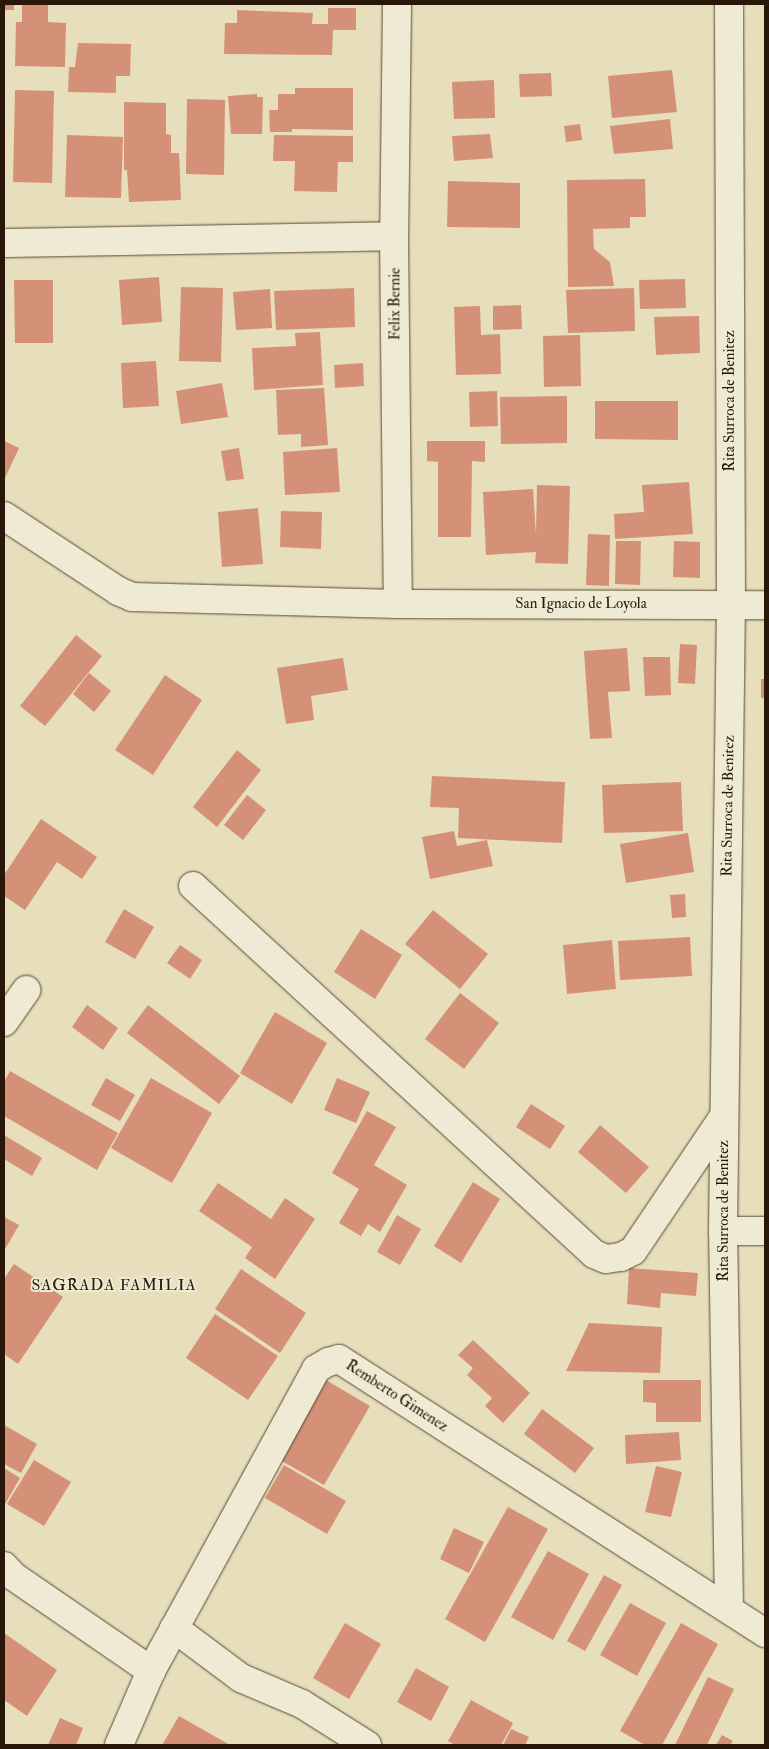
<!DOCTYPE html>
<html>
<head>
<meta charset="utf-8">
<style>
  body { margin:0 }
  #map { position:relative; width:769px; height:1749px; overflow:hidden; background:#e7debb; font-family:"IM FELL Double Pica",serif }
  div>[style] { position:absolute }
  .building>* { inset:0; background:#d59177 }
  .roads { filter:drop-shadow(0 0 1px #584936) drop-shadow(0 0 1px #584936) }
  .minor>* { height:28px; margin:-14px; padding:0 14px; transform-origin:14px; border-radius:14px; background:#efead3 }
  span { translate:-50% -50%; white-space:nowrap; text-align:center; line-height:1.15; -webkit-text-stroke:4px #efead3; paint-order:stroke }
  .street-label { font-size:15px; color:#291709 }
  .neighbourhood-label { font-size:16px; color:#291709; letter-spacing:1px }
  .frame { position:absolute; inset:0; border:5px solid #291709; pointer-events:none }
</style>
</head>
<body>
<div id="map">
  <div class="building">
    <div style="clip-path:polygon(4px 4px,14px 4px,14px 10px,4px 10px)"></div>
    <div style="clip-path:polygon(22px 4px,48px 4px,48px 22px,66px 23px,65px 67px,15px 66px,16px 22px,22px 22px)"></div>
    <div style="clip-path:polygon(328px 8px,356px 8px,356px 30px,333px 30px,332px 55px,224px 54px,225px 23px,237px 23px,237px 10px,313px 13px,312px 24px,328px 24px)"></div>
    <div style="clip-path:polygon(78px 43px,131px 44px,130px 76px,116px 76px,116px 93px,68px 92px,69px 67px,75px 67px)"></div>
    <div style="clip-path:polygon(672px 70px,677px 112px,612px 118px,608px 76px)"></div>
    <div style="clip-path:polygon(551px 73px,552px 96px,520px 97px,519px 74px)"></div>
    <div style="clip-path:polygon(494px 80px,495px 118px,454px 119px,452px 82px)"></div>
    <div style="clip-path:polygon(295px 88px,353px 88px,353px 130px,292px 129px,292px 132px,270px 132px,269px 110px,278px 110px,278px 94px,295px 94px)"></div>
    <div style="clip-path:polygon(15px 90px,54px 91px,52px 183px,13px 182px)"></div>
    <div style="clip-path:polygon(257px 94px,257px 97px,263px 97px,262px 134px,231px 134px,228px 96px)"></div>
    <div style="clip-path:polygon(187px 99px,225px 100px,224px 175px,186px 174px)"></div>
    <div style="clip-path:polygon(124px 102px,166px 103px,166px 134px,171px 135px,171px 153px,179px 153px,181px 200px,129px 202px,127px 170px,124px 170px)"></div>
    <div style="clip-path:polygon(670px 119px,673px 149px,614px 154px,610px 126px)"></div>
    <div style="clip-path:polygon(580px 124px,582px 140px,566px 142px,564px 126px)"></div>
    <div style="clip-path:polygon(490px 134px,493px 158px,454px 161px,452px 136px)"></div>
    <div style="clip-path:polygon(67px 135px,123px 137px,121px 198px,65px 197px)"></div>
    <div style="clip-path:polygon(274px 135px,353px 136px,353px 162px,338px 162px,337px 192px,294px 191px,295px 161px,273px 161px)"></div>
    <div style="clip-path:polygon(645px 179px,646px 217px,630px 217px,630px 228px,593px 229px,594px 249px,610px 262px,614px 286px,568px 287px,567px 180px)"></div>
    <div style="clip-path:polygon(448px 181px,520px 183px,520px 228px,447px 227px)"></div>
    <div style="clip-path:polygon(159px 277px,162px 322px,122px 325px,119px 280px)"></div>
    <div style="clip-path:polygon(685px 279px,686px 308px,640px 309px,639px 280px)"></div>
    <div style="clip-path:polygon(14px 280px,53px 280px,53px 343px,15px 343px)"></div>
    <div style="clip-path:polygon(181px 287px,223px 288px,221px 362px,179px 361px)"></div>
    <div style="clip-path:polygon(354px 288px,355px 327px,276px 330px,274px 291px)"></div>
    <div style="clip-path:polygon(634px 288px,635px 331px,568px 333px,566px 290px)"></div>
    <div style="clip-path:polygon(270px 289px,272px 328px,236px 330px,233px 292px)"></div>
    <div style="clip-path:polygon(521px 305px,522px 329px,493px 330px,493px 306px)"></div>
    <div style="clip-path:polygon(480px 306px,481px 335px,500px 334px,501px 374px,456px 375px,454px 307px)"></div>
    <div style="clip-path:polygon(699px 316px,700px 353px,656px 355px,654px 317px)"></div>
    <div style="clip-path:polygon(320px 332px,323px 385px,254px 390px,252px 348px,296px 346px,295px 333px)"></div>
    <div style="clip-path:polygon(580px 335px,581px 386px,544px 387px,543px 336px)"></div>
    <div style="clip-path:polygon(156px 361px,159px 406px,123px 408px,121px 363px)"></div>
    <div style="clip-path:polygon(363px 363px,364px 386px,335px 388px,334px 365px)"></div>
    <div style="clip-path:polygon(222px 383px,228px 417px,181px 424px,176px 391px)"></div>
    <div style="clip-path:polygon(324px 388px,328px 445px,301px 447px,301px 434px,278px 435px,276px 390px)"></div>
    <div style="clip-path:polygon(497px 391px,498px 426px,470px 427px,469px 392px)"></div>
    <div style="clip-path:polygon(567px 396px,567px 443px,501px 444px,500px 397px)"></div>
    <div style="clip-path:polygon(595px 401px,678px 401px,678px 440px,595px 439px)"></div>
    <div style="clip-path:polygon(4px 441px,19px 448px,4px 480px)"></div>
    <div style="clip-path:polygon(427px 441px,485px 441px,485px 462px,472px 461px,471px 537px,438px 537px,438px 462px,427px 461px)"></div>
    <div style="clip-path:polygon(239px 448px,244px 479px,226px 481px,221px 451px)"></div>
    <div style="clip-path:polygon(337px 448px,340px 492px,285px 495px,283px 452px)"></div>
    <div style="clip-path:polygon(689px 482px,693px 534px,615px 539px,614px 514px,644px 512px,642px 485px)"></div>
    <div style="clip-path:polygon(537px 485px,570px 486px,568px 564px,535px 563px,536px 552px,486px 555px,483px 492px,533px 489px,536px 535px)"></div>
    <div style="clip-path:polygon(258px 508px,263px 564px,222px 567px,218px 512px)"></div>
    <div style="clip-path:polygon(281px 511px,322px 512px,321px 549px,280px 547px)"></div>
    <div style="clip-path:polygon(588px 534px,610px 535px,609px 586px,586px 585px)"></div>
    <div style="clip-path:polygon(616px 541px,641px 541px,640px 585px,615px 584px)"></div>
    <div style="clip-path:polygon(674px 541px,700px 542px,700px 578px,673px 577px)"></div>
    <div style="clip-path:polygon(76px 635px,102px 656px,45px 726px,20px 706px)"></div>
    <div style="clip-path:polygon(680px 644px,697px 645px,695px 684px,678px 683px)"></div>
    <div style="clip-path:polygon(627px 648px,630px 691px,608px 692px,612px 738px,590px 739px,584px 651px)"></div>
    <div style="clip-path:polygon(643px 657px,670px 657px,671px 695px,645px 696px)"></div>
    <div style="clip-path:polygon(343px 658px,348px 690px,311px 696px,314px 720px,286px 724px,277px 668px)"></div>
    <div style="clip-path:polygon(89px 673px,111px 691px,94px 712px,73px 694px)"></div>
    <div style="clip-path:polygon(165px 675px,202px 700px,153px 775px,115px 750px)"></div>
    <div style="clip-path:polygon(761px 679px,765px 679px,765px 698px,761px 698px)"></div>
    <div style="clip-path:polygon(237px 750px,261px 770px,217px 827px,193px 807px)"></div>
    <div style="clip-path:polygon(432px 776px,565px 782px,562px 843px,458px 838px,459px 808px,430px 807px)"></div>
    <div style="clip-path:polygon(681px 782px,683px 831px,604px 833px,602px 785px)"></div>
    <div style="clip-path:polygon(247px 795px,266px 810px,243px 840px,224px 825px)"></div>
    <div style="clip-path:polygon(41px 819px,97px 857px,82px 879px,57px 862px,25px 910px,4px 896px,4px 875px)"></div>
    <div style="clip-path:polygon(454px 831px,457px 846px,487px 840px,493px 866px,430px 879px,422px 837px)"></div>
    <div style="clip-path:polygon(688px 833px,694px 872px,626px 883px,620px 844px)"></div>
    <div style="clip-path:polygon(685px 894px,686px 917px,672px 918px,670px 895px)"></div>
    <div style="clip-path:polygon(124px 909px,154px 927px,135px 959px,105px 942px)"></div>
    <div style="clip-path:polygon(433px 910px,488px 954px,460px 989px,405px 944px)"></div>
    <div style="clip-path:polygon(361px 929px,402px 955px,375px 999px,334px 972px)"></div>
    <div style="clip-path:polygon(690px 937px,692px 976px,620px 980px,618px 941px)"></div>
    <div style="clip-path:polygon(612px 940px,616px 989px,567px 994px,563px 945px)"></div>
    <div style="clip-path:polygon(180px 945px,202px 960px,190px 979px,167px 963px)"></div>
    <div style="clip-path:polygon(460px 993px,499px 1023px,464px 1069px,425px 1039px)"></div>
    <div style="clip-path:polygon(87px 1005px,118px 1028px,103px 1050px,72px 1027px)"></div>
    <div style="clip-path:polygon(148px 1005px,240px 1076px,219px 1104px,127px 1033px)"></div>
    <div style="clip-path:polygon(275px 1012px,327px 1043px,292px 1104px,240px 1073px)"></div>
    <div style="clip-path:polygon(10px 1071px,118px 1133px,97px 1170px,4px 1116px,4px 1082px)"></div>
    <div style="clip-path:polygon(106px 1078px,135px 1095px,120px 1121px,91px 1105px)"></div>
    <div style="clip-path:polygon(151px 1078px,212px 1113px,172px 1183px,111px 1148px)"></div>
    <div style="clip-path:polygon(337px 1078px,370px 1092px,356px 1123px,324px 1110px)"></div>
    <div style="clip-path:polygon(531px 1104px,565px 1126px,550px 1149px,516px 1127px)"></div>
    <div style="clip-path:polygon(367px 1111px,396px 1127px,374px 1165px,407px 1185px,380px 1232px,368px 1224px,361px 1236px,339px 1223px,359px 1189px,332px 1173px)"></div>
    <div style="clip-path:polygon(600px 1125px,649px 1167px,626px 1193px,578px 1152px)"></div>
    <div style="clip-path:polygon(4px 1135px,42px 1158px,32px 1176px,4px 1159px)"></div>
    <div style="clip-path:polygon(473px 1182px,500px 1199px,461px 1263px,434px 1246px)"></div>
    <div style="clip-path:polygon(218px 1183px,271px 1219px,285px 1198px,315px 1219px,275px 1279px,245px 1258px,252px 1247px,199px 1211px)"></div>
    <div style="clip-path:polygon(397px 1215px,421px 1229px,400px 1265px,377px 1252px)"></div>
    <div style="clip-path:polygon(4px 1217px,19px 1225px,4px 1251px)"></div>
    <div style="clip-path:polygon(14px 1264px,63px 1297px,18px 1364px,4px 1354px,4px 1279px)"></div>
    <div style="clip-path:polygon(629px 1268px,698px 1273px,696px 1296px,661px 1293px,660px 1308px,627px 1304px)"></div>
    <div style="clip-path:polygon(241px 1269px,306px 1313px,280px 1353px,215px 1309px)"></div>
    <div style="clip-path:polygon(215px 1314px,278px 1356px,248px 1400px,186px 1358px)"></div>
    <div style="clip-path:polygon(589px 1323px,662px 1327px,660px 1373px,566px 1371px)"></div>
    <div style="clip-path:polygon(473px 1340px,530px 1393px,503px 1423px,485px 1406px,492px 1398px,467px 1375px,473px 1368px,458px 1355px)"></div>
    <div style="clip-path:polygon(326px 1380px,370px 1406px,324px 1485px,280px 1460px)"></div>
    <div style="clip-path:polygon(643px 1380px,701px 1380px,701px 1422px,656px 1422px,656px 1403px,643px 1402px)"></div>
    <div style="clip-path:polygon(542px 1409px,594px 1448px,575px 1473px,524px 1434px)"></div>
    <div style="clip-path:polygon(4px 1425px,37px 1444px,21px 1473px,4px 1464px)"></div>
    <div style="clip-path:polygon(679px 1432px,681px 1460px,626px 1464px,625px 1435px)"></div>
    <div style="clip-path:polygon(34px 1460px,71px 1482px,44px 1526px,7px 1504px)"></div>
    <div style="clip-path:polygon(284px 1465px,346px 1501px,327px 1534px,265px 1498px)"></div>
    <div style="clip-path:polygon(656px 1466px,682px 1472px,671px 1517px,645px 1512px)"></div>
    <div style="clip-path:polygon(4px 1468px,20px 1478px,4px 1506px)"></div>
    <div style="clip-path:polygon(508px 1507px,548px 1529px,485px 1642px,445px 1619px)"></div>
    <div style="clip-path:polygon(454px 1528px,484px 1542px,469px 1573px,440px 1559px)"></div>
    <div style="clip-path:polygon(548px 1551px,589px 1574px,553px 1640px,511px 1617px)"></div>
    <div style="clip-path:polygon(604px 1575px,622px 1585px,585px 1651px,567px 1641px)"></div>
    <div style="clip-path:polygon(630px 1603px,666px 1623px,637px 1676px,600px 1655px)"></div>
    <div style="clip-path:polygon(345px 1623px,381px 1644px,349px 1699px,313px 1678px)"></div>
    <div style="clip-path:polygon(681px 1623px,718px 1644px,662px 1745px,645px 1745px,620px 1731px)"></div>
    <div style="clip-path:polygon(4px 1633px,57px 1670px,27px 1716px,4px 1700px)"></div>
    <div style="clip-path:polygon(416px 1668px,449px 1687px,431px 1721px,397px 1702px)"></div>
    <div style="clip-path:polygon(708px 1677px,734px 1689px,707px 1745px,675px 1745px)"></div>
    <div style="clip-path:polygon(471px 1700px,513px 1723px,501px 1745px,455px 1745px,448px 1741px)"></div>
    <div style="clip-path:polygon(179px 1716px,230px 1745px,162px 1745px)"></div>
    <div style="clip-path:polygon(60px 1718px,83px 1728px,76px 1745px,48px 1745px)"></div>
    <div style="clip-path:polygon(511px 1729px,529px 1737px,525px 1745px,503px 1745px)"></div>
    <div style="clip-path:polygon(722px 1735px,733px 1741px,730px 1745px,716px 1745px)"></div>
  </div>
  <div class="roads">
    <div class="minor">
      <div style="left:397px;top:4px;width:232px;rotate:90.7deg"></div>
      <div style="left:394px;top:236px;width:368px;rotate:89.4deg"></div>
      <div style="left:4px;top:243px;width:390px;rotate:-1deg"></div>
      <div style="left:4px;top:516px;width:136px;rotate:33.3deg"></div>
      <div style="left:118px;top:591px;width:15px;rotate:23deg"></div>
      <div style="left:132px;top:597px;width:266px;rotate:1.5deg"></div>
      <div style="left:398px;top:604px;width:367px;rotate:0.2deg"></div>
      <div style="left:193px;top:886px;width:544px;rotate:42.54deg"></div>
      <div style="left:594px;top:1254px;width:13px;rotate:23deg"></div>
      <div style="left:606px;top:1259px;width:15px;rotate:-8deg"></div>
      <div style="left:621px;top:1257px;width:13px;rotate:-27deg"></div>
      <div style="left:633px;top:1251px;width:163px;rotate:-56deg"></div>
      <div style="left:4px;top:1022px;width:39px;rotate:-55deg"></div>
      <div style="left:723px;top:1231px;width:42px"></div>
      <div style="left:4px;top:1566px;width:13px;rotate:48deg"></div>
      <div style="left:13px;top:1576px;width:168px;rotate:34.5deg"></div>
      <div style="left:729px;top:1608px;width:377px;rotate:-90.9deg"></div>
      <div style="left:723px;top:1231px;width:626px;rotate:-89.27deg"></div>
      <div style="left:731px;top:605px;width:601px;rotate:-90.19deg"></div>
      <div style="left:174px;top:1628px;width:84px;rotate:36.7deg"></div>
      <div style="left:241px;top:1678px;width:66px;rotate:23.1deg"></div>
      <div style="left:302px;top:1704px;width:77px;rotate:32.2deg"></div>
      <div style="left:119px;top:1745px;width:81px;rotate:-66.6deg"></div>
      <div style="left:151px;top:1671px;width:344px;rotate:-61.3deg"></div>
      <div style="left:316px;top:1369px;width:14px;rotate:-30deg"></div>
      <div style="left:328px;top:1362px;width:11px;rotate:-15deg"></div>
      <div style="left:339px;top:1359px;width:507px;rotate:32.75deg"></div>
    </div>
  </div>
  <div class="street-label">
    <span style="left:395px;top:304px;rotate:-90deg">Felix Bernie</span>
    <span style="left:730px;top:401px;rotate:-90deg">Rita Surroca de Benitez</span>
    <span style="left:581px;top:604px">San Ignacio de Loyola</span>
    <span style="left:728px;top:806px;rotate:-89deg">Rita Surroca de Benitez</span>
    <span style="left:724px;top:1211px;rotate:-90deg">Rita Surroca de Benitez</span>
    <span style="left:397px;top:1396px;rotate:33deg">Remberto Gimenez</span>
  </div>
  <div class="neighbourhood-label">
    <span style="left:114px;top:1285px">SAGRADA FAMILIA</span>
  </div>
  <div class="frame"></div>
</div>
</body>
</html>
